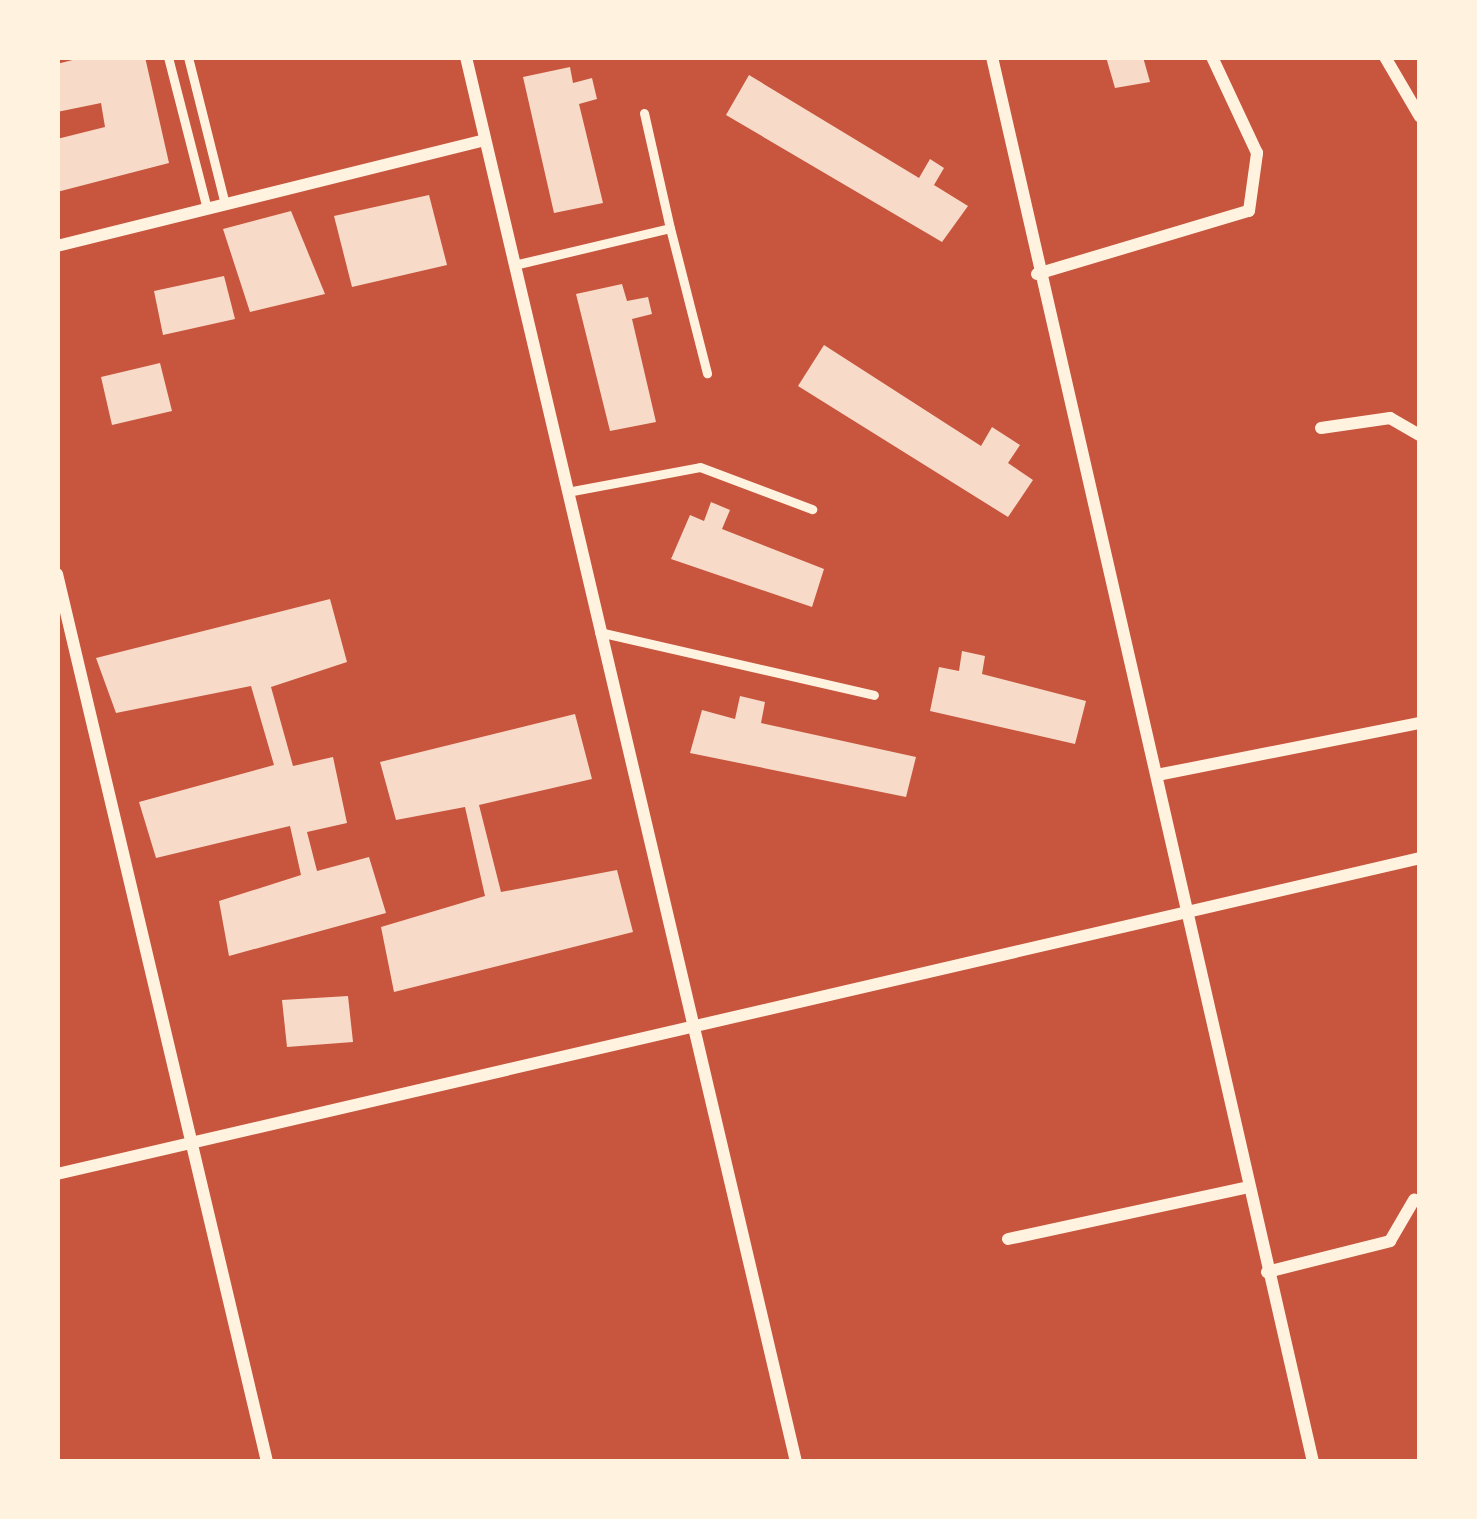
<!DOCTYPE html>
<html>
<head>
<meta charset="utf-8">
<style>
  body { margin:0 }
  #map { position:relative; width:1477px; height:1519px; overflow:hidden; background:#c8553d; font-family:"Golos Text",sans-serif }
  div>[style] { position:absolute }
  .building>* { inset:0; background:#f7dbc8 }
  .service>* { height:9px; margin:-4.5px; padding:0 4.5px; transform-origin:4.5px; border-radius:4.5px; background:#fff3e0 }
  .minor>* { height:12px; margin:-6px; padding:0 6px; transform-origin:6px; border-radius:6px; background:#fff3e0 }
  span { translate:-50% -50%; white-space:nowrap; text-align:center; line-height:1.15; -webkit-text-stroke:12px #fff3e0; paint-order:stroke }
  .frame { position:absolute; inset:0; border:60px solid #fff3e0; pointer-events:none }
</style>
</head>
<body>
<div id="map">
  <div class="building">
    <div style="clip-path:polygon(84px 57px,145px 57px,169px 163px,57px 192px,57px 139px,105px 127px,101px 103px,57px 112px,57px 64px)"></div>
    <div style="clip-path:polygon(1106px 57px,1143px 57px,1150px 82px,1115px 88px)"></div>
    <div style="clip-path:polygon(570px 67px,573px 83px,592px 78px,597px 99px,579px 104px,603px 203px,554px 213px,523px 77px)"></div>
    <div style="clip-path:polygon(749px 75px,919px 178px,930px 159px,944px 168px,934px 185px,968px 206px,942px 242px,726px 115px)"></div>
    <div style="clip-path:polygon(429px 195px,447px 265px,352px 287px,334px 216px)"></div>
    <div style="clip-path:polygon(291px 211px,325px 294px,250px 312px,223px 229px)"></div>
    <div style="clip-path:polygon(224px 276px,235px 319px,163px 335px,154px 291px)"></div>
    <div style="clip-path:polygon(622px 284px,627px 301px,648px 297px,652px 314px,632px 319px,656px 422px,610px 431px,576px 294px)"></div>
    <div style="clip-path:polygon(824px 345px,981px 446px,992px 427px,1020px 445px,1008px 463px,1033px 480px,1008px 517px,798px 386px)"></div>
    <div style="clip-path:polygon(160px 363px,172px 411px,112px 425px,101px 377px)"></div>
    <div style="clip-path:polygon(711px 502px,730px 510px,722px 529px,824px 569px,812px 607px,671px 559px,690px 515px,704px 521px)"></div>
    <div style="clip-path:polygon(330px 599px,347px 662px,271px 687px,293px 766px,333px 757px,347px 823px,307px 832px,317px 871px,369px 857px,386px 913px,229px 956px,219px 901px,301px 875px,290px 826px,156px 858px,139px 802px,274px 765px,251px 686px,116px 713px,96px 658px)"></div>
    <div style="clip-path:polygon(962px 651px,985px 656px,982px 674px,1086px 701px,1075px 744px,930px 711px,939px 667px,959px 671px)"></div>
    <div style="clip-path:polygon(740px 696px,765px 702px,761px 723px,916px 757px,906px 797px,690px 753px,702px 710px,735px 719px)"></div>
    <div style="clip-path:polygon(575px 714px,592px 779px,479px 805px,501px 892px,617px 870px,633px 932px,394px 992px,381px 927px,485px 896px,465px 807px,396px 820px,380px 762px)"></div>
    <div style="clip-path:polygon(348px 996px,353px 1042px,287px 1047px,282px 1000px)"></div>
  </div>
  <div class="service">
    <div style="left:168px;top:57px;width:157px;rotate:75.6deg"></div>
    <div style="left:188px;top:57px;width:152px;rotate:75.9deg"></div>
    <div style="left:644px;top:113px;width:118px;rotate:77.3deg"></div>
    <div style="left:514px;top:265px;width:160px;rotate:-13.3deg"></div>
    <div style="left:670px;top:228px;width:150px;rotate:75.7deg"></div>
    <div style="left:567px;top:492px;width:135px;rotate:-10.6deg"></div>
    <div style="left:700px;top:467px;width:120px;rotate:20.6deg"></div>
    <div style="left:599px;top:632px;width:282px;rotate:12.9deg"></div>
  </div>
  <div class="minor">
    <div style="left:466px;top:57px;width:1443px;rotate:76.78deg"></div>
    <div style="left:992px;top:57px;width:1441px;rotate:77.13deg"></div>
    <div style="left:1385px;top:57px;width:69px;rotate:59.7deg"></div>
    <div style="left:57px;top:246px;width:440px;rotate:-13.9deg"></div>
    <div style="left:1037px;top:274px;width:221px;rotate:-16.6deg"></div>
    <div style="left:1249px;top:211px;width:59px;rotate:-82.1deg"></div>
    <div style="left:1257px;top:153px;width:106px;rotate:-115.1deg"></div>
    <div style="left:1321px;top:428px;width:70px;rotate:-8.2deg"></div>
    <div style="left:1390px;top:418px;width:34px;rotate:30deg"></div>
    <div style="left:57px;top:574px;width:912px;rotate:76.69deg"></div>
    <div style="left:1162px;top:774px;width:263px;rotate:-11.2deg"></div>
    <div style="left:57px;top:1174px;width:1399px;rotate:-13.05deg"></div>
    <div style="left:1008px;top:1239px;width:247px;rotate:-12.2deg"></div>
    <div style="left:1267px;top:1272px;width:127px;rotate:-14.1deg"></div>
    <div style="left:1390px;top:1241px;width:48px;rotate:-59.7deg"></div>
  </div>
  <div class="frame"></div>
</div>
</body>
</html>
